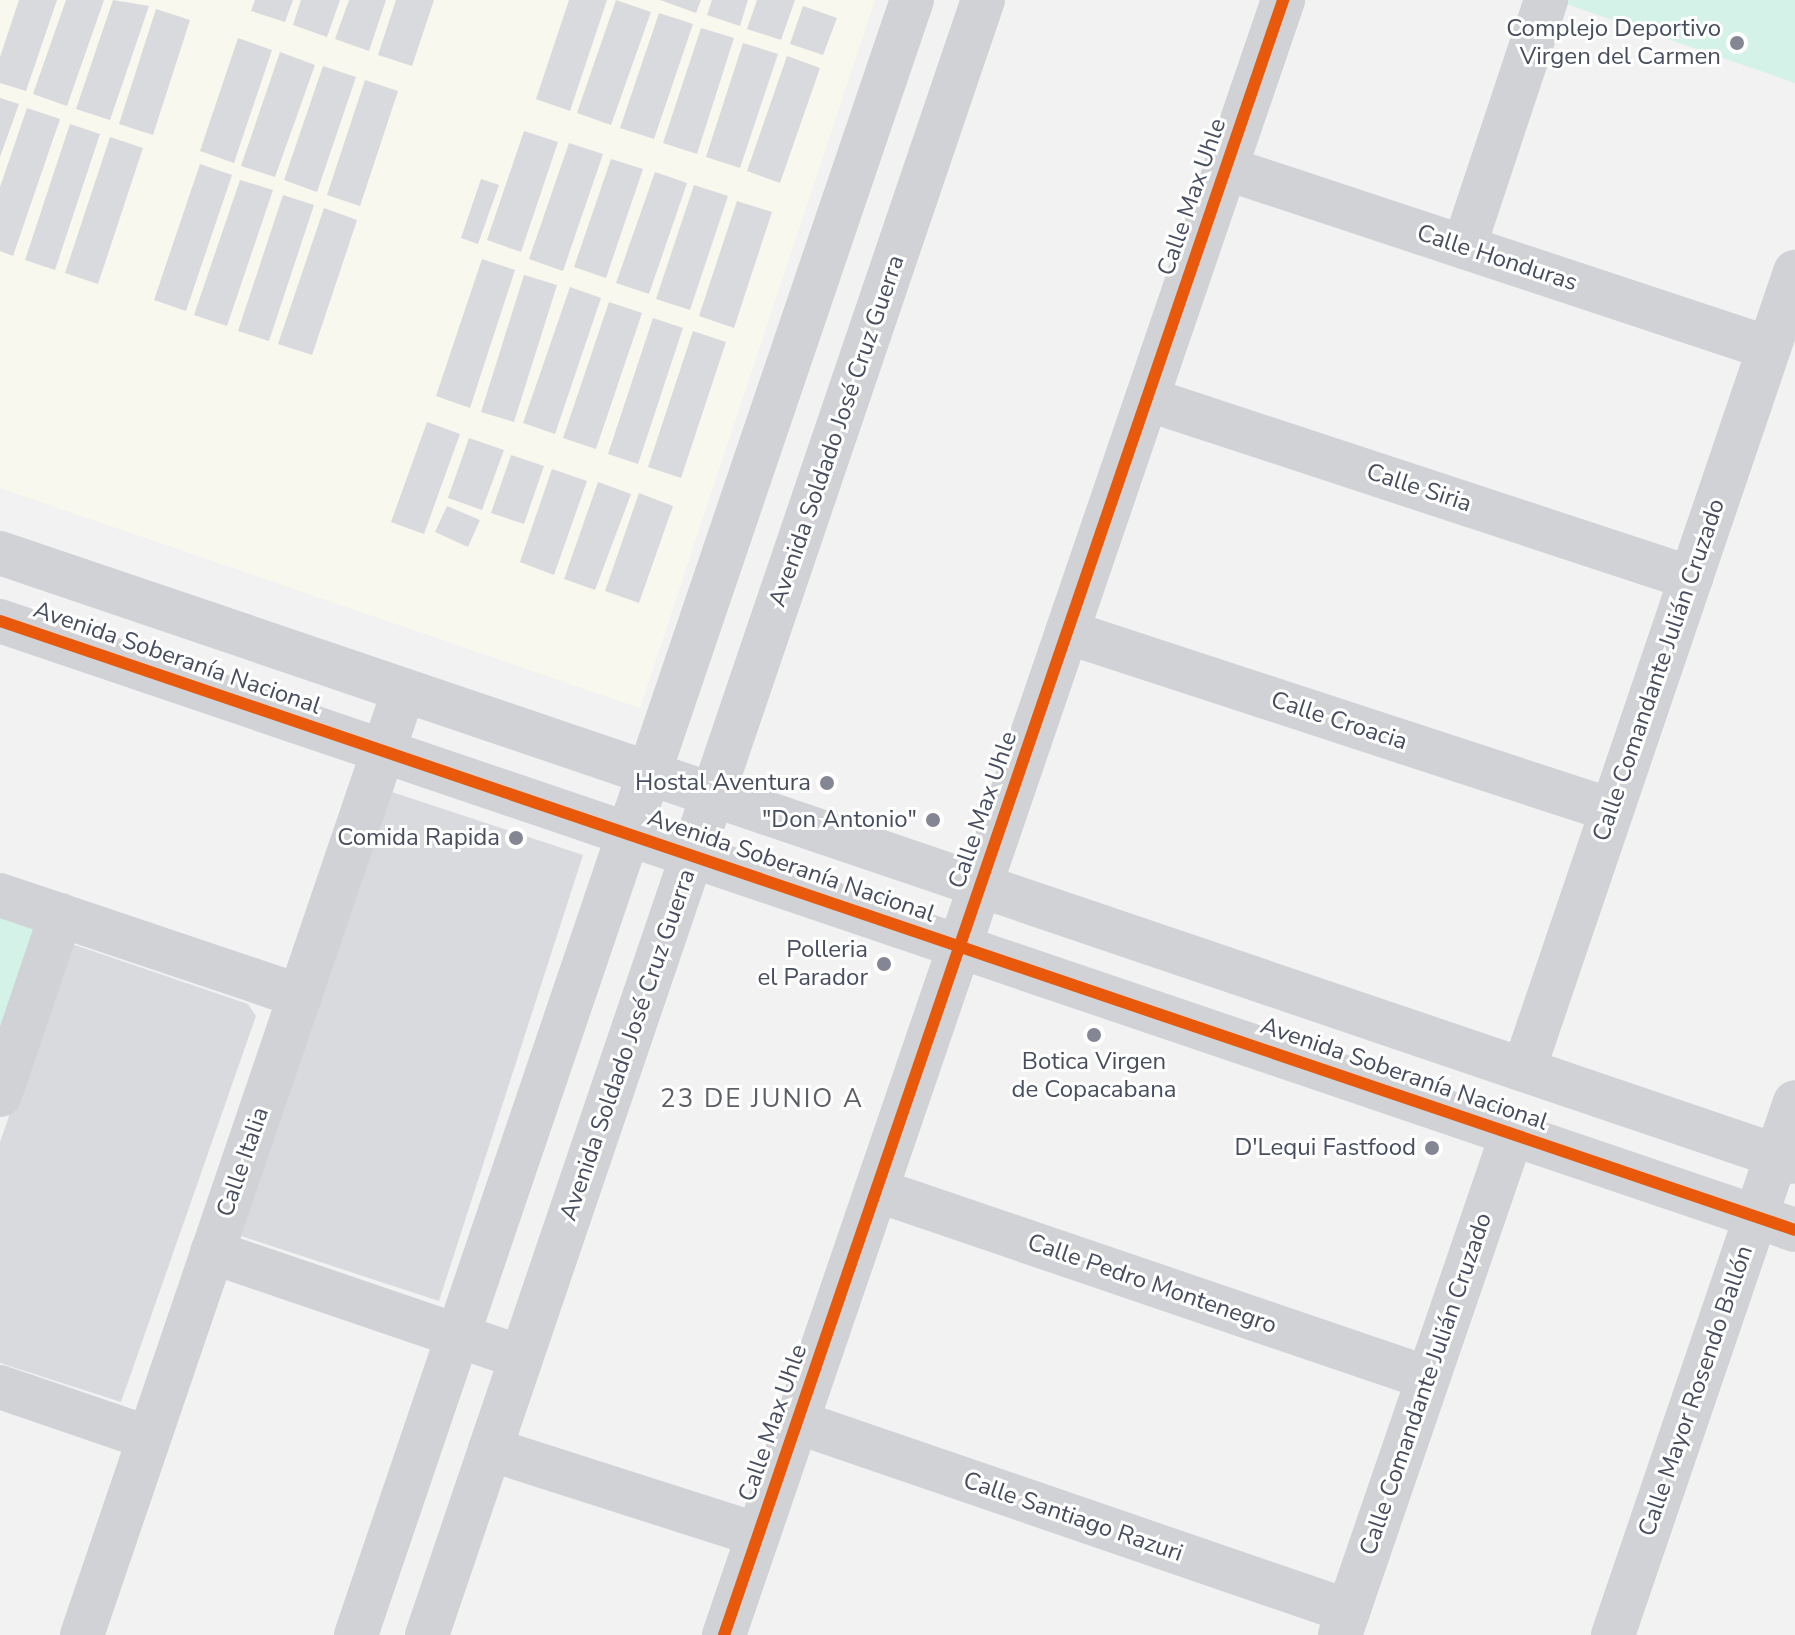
<!DOCTYPE html>
<html>
<head>
<meta charset="utf-8">
<style>
  body { margin:0 }
  #map { position:relative; width:1795px; height:1635px; overflow:hidden; background:#f2f2f2; font-family:"Nunito Sans",sans-serif }
  div>[style] { position:absolute }
  .commercial>* { inset:0; background:#f8f8ee }
  .green>* { inset:0; background:#d5f2e8 }
  .building>* { inset:0; background:#d9dadd }
  .minor>* { height:44px; margin:-22px; padding:0 22px; transform-origin:22px; border-radius:22px; background:#d0d2d5 }
  .cycleway>* { height:12px; margin:-6px; padding:0 6px; transform-origin:6px; border-radius:6px; background:#e8590c }
  .dots>* { width:22px; height:22px; translate:-50% -50%; box-sizing:border-box; border:4px solid #fff; border-radius:50% }
  span { translate:-50% -50%; white-space:nowrap; text-align:center; line-height:1.15; -webkit-text-stroke:6px #fff; paint-order:stroke }
  .poi-label { font-size:24px; color:#484e60 }
  .right { translate:-100% -50%; text-align:right }
  .street-label { font-size:24px; color:#484e60 }
  .neighbourhood-label { font-size:26px; color:#5d5f66; letter-spacing:2px }
</style>
</head>
<body>
<div id="map">
  <div class="commercial">
    <div style="clip-path:polygon(0 0,875px 0,640px 708px,0 488px)"></div>
  </div>
  <div class="green">
    <div style="clip-path:polygon(1795px 0,1795px 83px,1563px 3px,1564px 0)"></div>
    <div style="clip-path:polygon(0 917px,37px 930px,0 1036px)"></div>
  </div>
  <div class="building">
    <div style="clip-path:polygon(19px 0,57px 0,26px 91px,0 83px,0 57px)"></div>
    <div style="clip-path:polygon(66px 0,104px 0,67px 106px,33px 94px)"></div>
    <div style="clip-path:polygon(113px 0,149px 6px,110px 120px,76px 109px)"></div>
    <div style="clip-path:polygon(255px 0,293px 0,285px 22px,251px 11px)"></div>
    <div style="clip-path:polygon(301px 0,340px 0,327px 37px,293px 25px)"></div>
    <div style="clip-path:polygon(349px 0,386px 0,369px 51px,335px 39px)"></div>
    <div style="clip-path:polygon(396px 0,434px 0,412px 66px,378px 55px)"></div>
    <div style="clip-path:polygon(569px 0,607px 0,570px 111px,536px 99px)"></div>
    <div style="clip-path:polygon(616px 0,651px 12px,611px 125px,577px 113px)"></div>
    <div style="clip-path:polygon(660px 0,701px 0,696px 13px)"></div>
    <div style="clip-path:polygon(712px 0,748px 0,740px 26px,707px 15px)"></div>
    <div style="clip-path:polygon(757px 0,795px 0,781px 40px,747px 29px)"></div>
    <div style="clip-path:polygon(803px 6px,837px 18px,823px 55px,790px 44px)"></div>
    <div style="clip-path:polygon(156px 9px,190px 20px,153px 135px,119px 124px)"></div>
    <div style="clip-path:polygon(659px 13px,693px 24px,654px 139px,620px 128px)"></div>
    <div style="clip-path:polygon(701px 28px,734px 38px,697px 154px,663px 143px)"></div>
    <div style="clip-path:polygon(238px 38px,272px 50px,234px 163px,200px 151px)"></div>
    <div style="clip-path:polygon(743px 43px,778px 54px,740px 168px,706px 157px)"></div>
    <div style="clip-path:polygon(280px 52px,315px 65px,275px 177px,241px 166px)"></div>
    <div style="clip-path:polygon(787px 56px,820px 68px,780px 183px,747px 171px)"></div>
    <div style="clip-path:polygon(323px 66px,356px 77px,317px 192px,284px 180px)"></div>
    <div style="clip-path:polygon(365px 80px,398px 91px,360px 206px,327px 195px)"></div>
    <div style="clip-path:polygon(0 98px,19px 104px,0 157px)"></div>
    <div style="clip-path:polygon(27px 108px,60px 119px,13px 256px,0 251px,0 187px)"></div>
    <div style="clip-path:polygon(70px 124px,100px 134px,55px 270px,25px 260px)"></div>
    <div style="clip-path:polygon(524px 131px,558px 142px,521px 252px,487px 240px)"></div>
    <div style="clip-path:polygon(110px 137px,143px 148px,98px 284px,65px 273px)"></div>
    <div style="clip-path:polygon(569px 143px,603px 154px,563px 271px,529px 259px)"></div>
    <div style="clip-path:polygon(611px 159px,643px 169px,606px 278px,574px 267px)"></div>
    <div style="clip-path:polygon(200px 164px,232px 175px,186px 311px,154px 300px)"></div>
    <div style="clip-path:polygon(655px 172px,687px 183px,649px 294px,616px 283px)"></div>
    <div style="clip-path:polygon(481px 179px,499px 185px,478px 244px,461px 238px)"></div>
    <div style="clip-path:polygon(240px 180px,273px 190px,227px 326px,194px 315px)"></div>
    <div style="clip-path:polygon(694px 185px,728px 196px,690px 310px,656px 299px)"></div>
    <div style="clip-path:polygon(283px 195px,314px 205px,269px 341px,238px 331px)"></div>
    <div style="clip-path:polygon(737px 201px,772px 212px,734px 328px,699px 316px)"></div>
    <div style="clip-path:polygon(324px 208px,357px 220px,312px 355px,278px 344px)"></div>
    <div style="clip-path:polygon(482px 259px,515px 270px,470px 408px,436px 396px)"></div>
    <div style="clip-path:polygon(524px 275px,557px 285px,514px 422px,481px 412px)"></div>
    <div style="clip-path:polygon(570px 287px,601px 298px,555px 434px,523px 423px)"></div>
    <div style="clip-path:polygon(609px 302px,642px 313px,596px 449px,563px 438px)"></div>
    <div style="clip-path:polygon(653px 318px,683px 328px,638px 464px,608px 454px)"></div>
    <div style="clip-path:polygon(693px 331px,726px 342px,681px 478px,648px 467px)"></div>
    <div style="clip-path:polygon(427px 422px,460px 434px,424px 534px,391px 522px)"></div>
    <div style="clip-path:polygon(469px 438px,504px 450px,482px 510px,448px 498px)"></div>
    <div style="clip-path:polygon(511px 455px,544px 466px,524px 524px,491px 513px)"></div>
    <div style="clip-path:polygon(552px 469px,587px 481px,554px 575px,520px 562px)"></div>
    <div style="clip-path:polygon(598px 482px,631px 494px,595px 590px,564px 579px)"></div>
    <div style="clip-path:polygon(639px 493px,673px 506px,639px 603px,605px 591px)"></div>
    <div style="clip-path:polygon(447px 506px,480px 520px,468px 547px,435px 532px)"></div>
    <div style="clip-path:polygon(392px 792px,583px 855px,439px 1301px,241px 1236px)"></div>
    <div style="clip-path:polygon(69px 943px,248px 1004px,256px 1016px,121px 1402px,0 1363px,0 1142px)"></div>
  </div>
  <div class="minor">
    <div style="left:1225px;top:168px;width:573px;rotate:18.31deg"></div>
    <div style="left:1464px;top:247px;width:260px;rotate:-71.6deg"></div>
    <div style="left:1147px;top:399px;width:573px;rotate:18.21deg"></div>
    <div style="left:0;top:553px;width:1895px;rotate:18.74deg"></div>
    <div style="left:0;top:621px;width:1895px;rotate:18.74deg"></div>
    <div style="left:1067px;top:632px;width:572px;rotate:18.12deg"></div>
    <div style="left:0;top:895px;width:317px;rotate:18.6deg"></div>
    <div style="left:1524px;top:1069px;width:842px;rotate:-71.22deg"></div>
    <div style="left:0;top:1095px;width:190px;rotate:-71.3deg"></div>
    <div style="left:876px;top:1190px;width:583px;rotate:18.81deg"></div>
    <div style="left:212px;top:1252px;width:326px;rotate:18.8deg"></div>
    <div style="left:0;top:1387px;width:157px;rotate:18.9deg"></div>
    <div style="left:797px;top:1422px;width:583px;rotate:18.93deg"></div>
    <div style="left:490px;top:1449px;width:281px;rotate:17.8deg"></div>
    <div style="left:82px;top:1635px;width:998px;rotate:-71.18deg"></div>
    <div style="left:356px;top:1635px;width:1727px;rotate:-71.22deg"></div>
    <div style="left:427px;top:1635px;width:1727px;rotate:-71.22deg"></div>
    <div style="left:724px;top:1635px;width:1728px;rotate:-71.12deg"></div>
    <div style="left:1340px;top:1635px;width:530px;rotate:-71.05deg"></div>
    <div style="left:1613px;top:1635px;width:563px;rotate:-71.15deg"></div>
  </div>
  <div class="cycleway">
    <div style="left:0;top:621px;width:1895px;rotate:18.74deg"></div>
    <div style="left:724px;top:1635px;width:1728px;rotate:-71.12deg"></div>
  </div>
  <div class="dots">
    <div style="left:1737px;top:43px;background:#848793"></div>
    <div style="left:827px;top:783px;background:#848793"></div>
    <div style="left:933px;top:820px;background:#848793"></div>
    <div style="left:516px;top:838px;background:#848793"></div>
    <div style="left:884px;top:964px;background:#848793"></div>
    <div style="left:1094px;top:1035px;background:#848793"></div>
    <div style="left:1432px;top:1148px;background:#848793"></div>
  </div>
  <div class="poi-label">
    <span class="right" style="left:1721px;top:43px">Complejo Deportivo<br>Virgen del Carmen</span>
    <span class="right" style="left:811px;top:783px">Hostal Aventura</span>
    <span class="right" style="left:917px;top:820px">"Don Antonio"</span>
    <span class="right" style="left:500px;top:838px">Comida Rapida</span>
    <span class="right" style="left:868px;top:964px">Polleria<br>el Parador</span>
    <span style="left:1094px;top:1076px">Botica Virgen<br>de Copacabana</span>
    <span class="right" style="left:1416px;top:1148px">D'Lequi Fastfood</span>
  </div>
  <div class="street-label">
    <span style="left:1192px;top:197px;rotate:-71deg">Calle Max Uhle</span>
    <span style="left:1497px;top:258px;rotate:18deg">Calle Honduras</span>
    <span style="left:837px;top:431px;rotate:-71deg">Avenida Soldado José Cruz Guerra</span>
    <span style="left:1419px;top:488px;rotate:18deg">Calle Siria</span>
    <span style="left:177px;top:658px;rotate:19deg">Avenida Soberanía Nacional</span>
    <span style="left:1659px;top:670px;rotate:-71deg">Calle Comandante Julián Cruzado</span>
    <span style="left:1339px;top:721px;rotate:18deg">Calle Croacia</span>
    <span style="left:983px;top:810px;rotate:-71deg">Calle Max Uhle</span>
    <span style="left:791px;top:866px;rotate:19deg">Avenida Soberanía Nacional</span>
    <span style="left:628px;top:1045px;rotate:-71deg">Avenida Soldado José Cruz Guerra</span>
    <span style="left:1404px;top:1074px;rotate:19deg">Avenida Soberanía Nacional</span>
    <span style="left:243px;top:1162px;rotate:-71deg">Calle Italia</span>
    <span style="left:1152px;top:1284px;rotate:19deg">Calle Pedro Montenegro</span>
    <span style="left:1426px;top:1384px;rotate:-71deg">Calle Comandante Julián Cruzado</span>
    <span style="left:1696px;top:1391px;rotate:-71deg">Calle Mayor Rosendo Ballón</span>
    <span style="left:773px;top:1423px;rotate:-71deg">Calle Max Uhle</span>
    <span style="left:1073px;top:1517px;rotate:19deg">Calle Santiago Razuri</span>
  </div>
  <div class="neighbourhood-label">
    <span style="left:762px;top:1099px">23 DE JUNIO A</span>
  </div>
</div>
</body>
</html>
